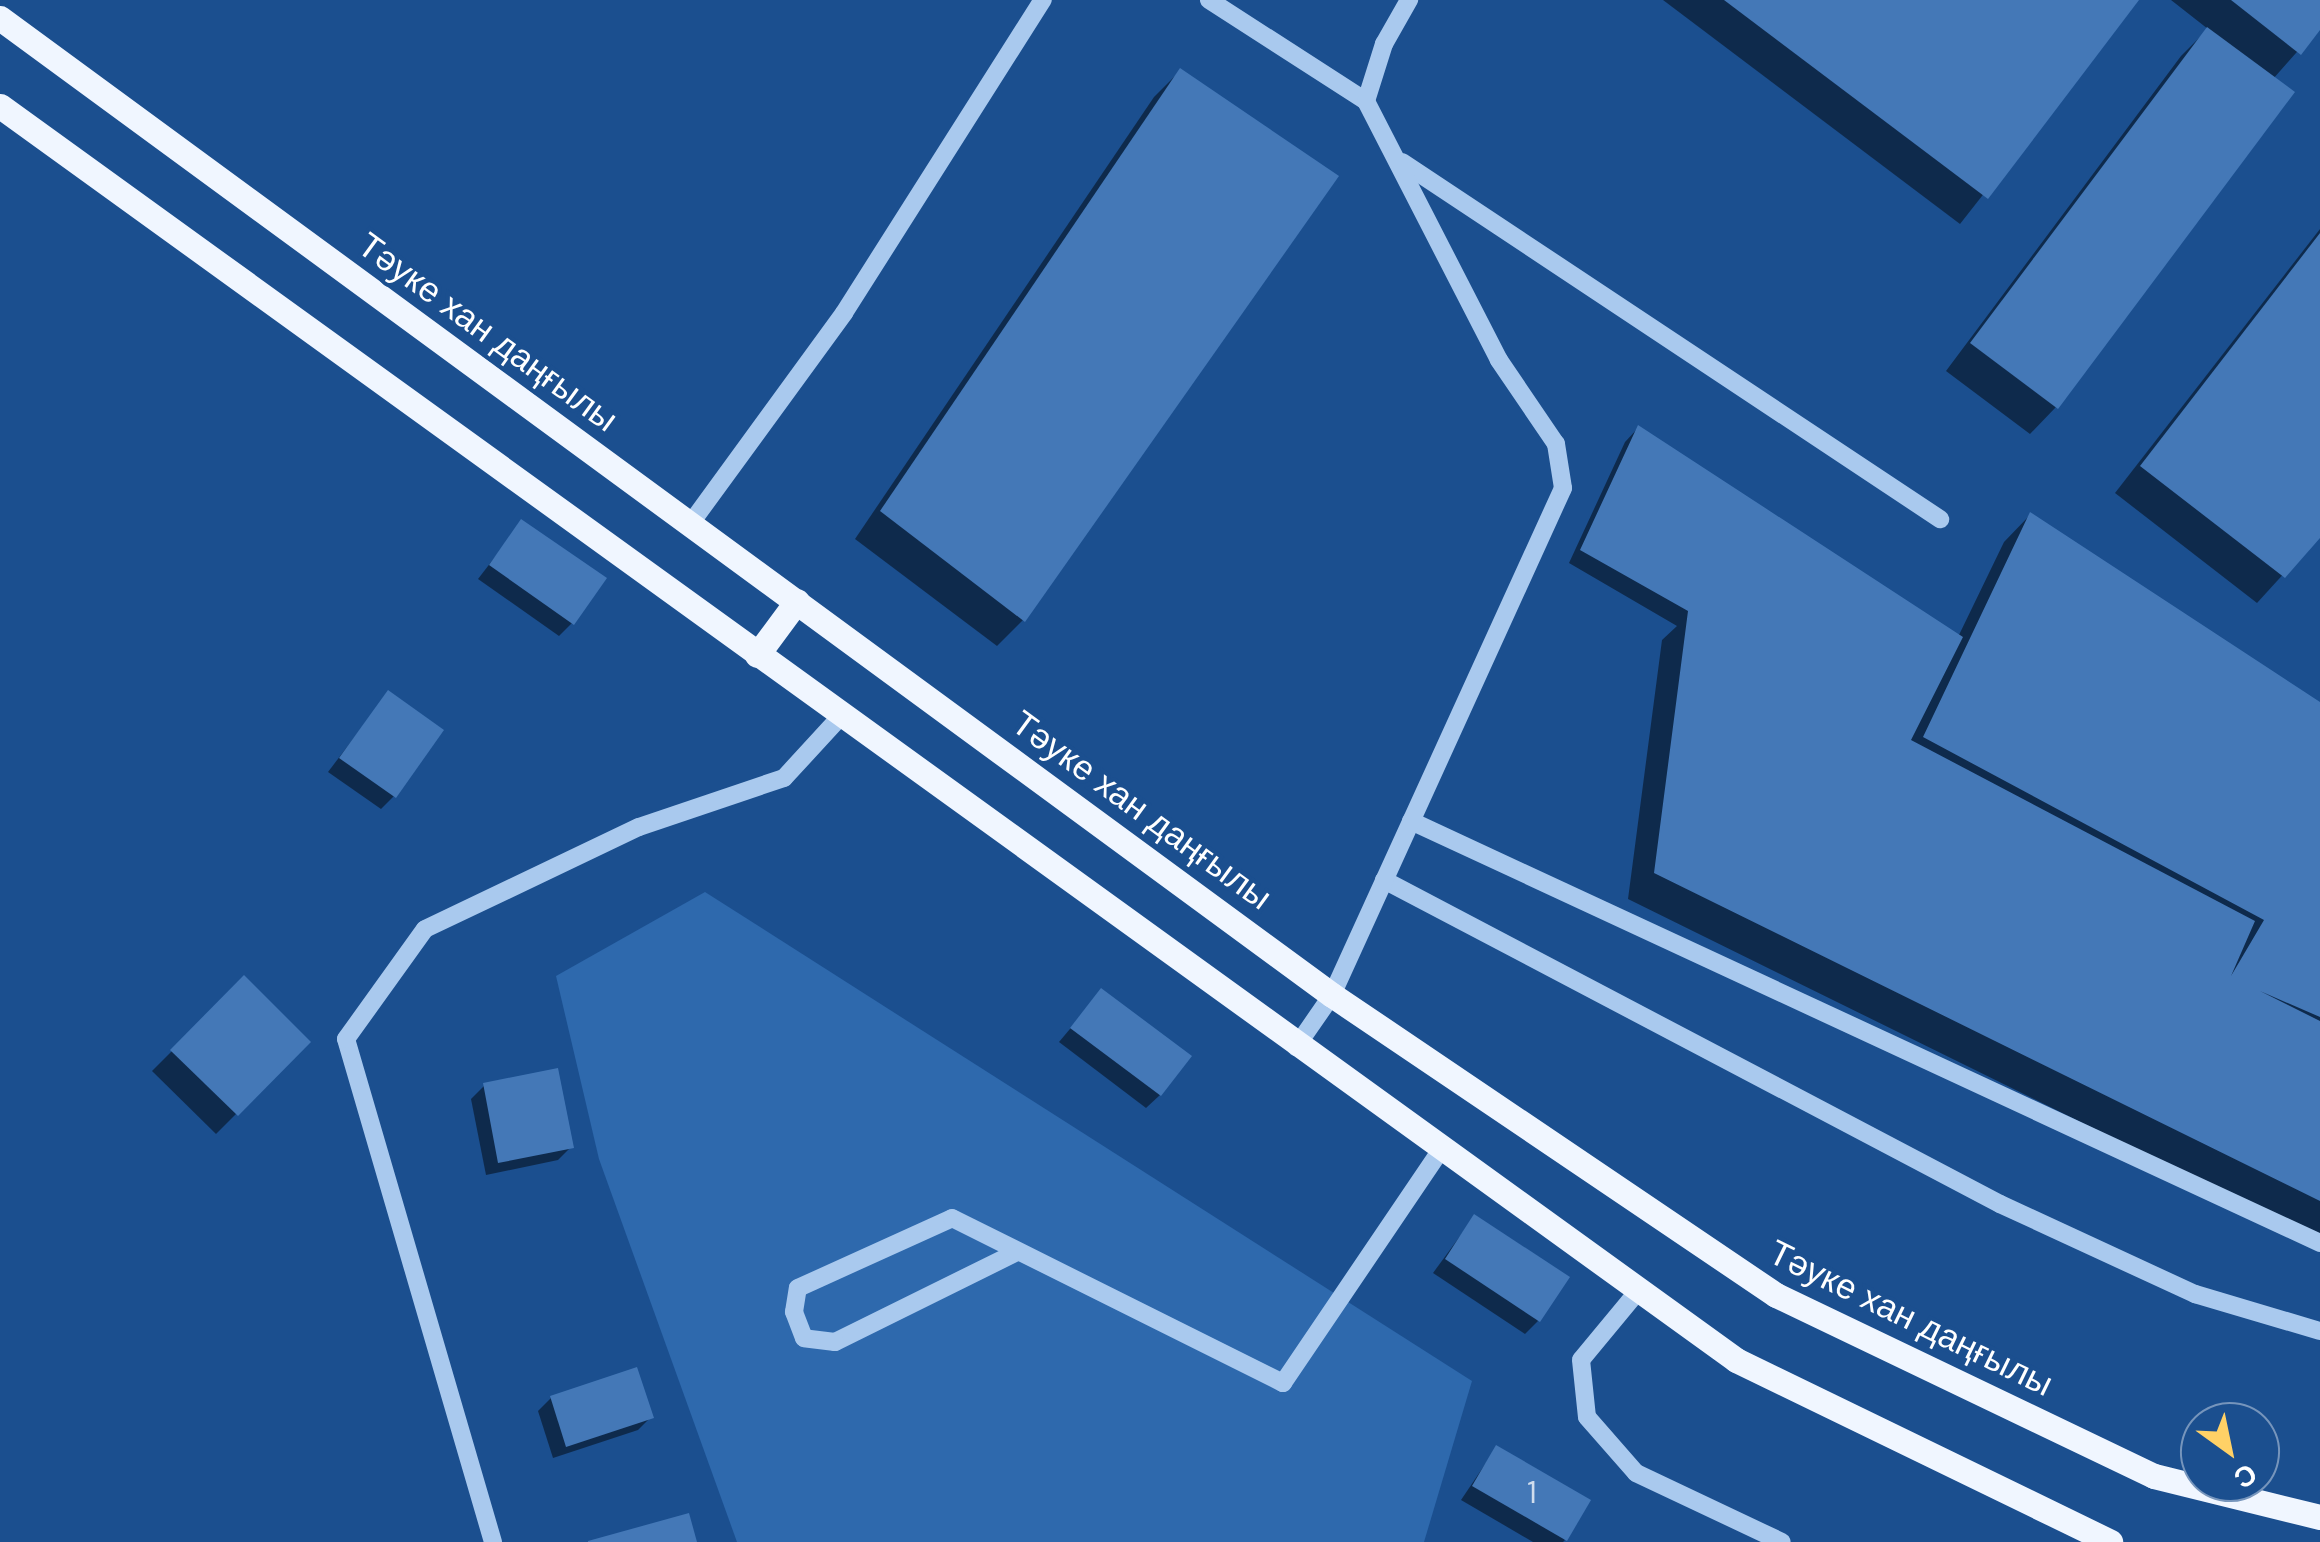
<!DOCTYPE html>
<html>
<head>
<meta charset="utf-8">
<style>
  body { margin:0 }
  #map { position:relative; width:2320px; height:1542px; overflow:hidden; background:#1b4f8f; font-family:"DM Sans",sans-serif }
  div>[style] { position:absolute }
  .green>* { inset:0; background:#2e69ad }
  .shadow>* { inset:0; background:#0007 }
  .building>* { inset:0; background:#4478b7 }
  .minor>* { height:18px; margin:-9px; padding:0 9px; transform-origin:9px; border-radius:9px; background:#a9c9ee }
  .major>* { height:25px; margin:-12.5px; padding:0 12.5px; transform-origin:12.5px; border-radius:12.5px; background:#f0f6ff }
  span { translate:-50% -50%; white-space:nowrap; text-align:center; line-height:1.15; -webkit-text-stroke:8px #1b4f8f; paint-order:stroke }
  .number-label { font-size:30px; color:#d0dded }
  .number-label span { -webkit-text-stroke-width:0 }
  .street-label { font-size:35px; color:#fff }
  .north { position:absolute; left:2180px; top:1402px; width:100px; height:100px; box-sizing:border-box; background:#1b4f8f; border:2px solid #7695bc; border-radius:50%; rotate:147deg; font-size:28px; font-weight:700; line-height:40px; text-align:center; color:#fff }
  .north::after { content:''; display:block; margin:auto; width:35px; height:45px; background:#ffd166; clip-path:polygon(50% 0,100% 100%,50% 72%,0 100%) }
</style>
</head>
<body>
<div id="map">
  <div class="green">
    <div style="clip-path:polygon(705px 892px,1472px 1381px,1424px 1542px,737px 1542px,599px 1159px,556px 976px)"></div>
  </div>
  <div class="shadow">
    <div style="clip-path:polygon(1663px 0,2136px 0,1960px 224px)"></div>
    <div style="clip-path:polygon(2171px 0,2320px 0,2320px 26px,2273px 79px,2056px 407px,2030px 434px,1946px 371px,2181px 56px,2208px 29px)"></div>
    <div style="clip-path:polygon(1180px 71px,1023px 620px,997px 646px,855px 539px,1154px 97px)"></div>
    <div style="clip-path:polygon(2320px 229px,2320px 534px,2257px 603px,2115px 493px)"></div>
    <div style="clip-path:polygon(1638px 428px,1958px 637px,2004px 542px,2030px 515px,2320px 705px,2320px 1240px,1628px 899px,1662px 640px,1677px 626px,1569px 563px,1625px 442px)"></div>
    <div style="clip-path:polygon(522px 522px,572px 623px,559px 636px,478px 579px)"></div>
    <div style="clip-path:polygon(388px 693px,394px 796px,381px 809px,328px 772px)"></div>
    <div style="clip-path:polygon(244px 979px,308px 1042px,216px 1134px,152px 1071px)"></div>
    <div style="clip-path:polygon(1101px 992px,1160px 1095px,1146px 1108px,1059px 1042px)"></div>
    <div style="clip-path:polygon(484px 1086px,571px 1147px,558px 1160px,486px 1175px,471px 1099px)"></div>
    <div style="clip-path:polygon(1474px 1217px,1538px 1321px,1525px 1334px,1433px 1273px)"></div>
    <div style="clip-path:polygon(551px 1398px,651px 1417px,638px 1430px,553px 1458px,538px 1411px)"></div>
    <div style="clip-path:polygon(1496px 1448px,1565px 1540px,1563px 1542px,1533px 1542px,1461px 1500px)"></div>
  </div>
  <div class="building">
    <div style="clip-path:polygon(1724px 0,2139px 0,1988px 199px)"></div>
    <div style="clip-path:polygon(2231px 0,2320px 0,2320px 30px,2301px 55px)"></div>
    <div style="clip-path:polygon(2207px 27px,2295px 92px,2058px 409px,1970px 343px)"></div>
    <div style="clip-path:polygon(1180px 68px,1339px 176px,1025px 622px,880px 511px)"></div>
    <div style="clip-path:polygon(2320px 233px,2320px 538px,2285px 578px,2140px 466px)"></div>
    <div style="clip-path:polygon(1638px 425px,1963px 637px,1911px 740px,2255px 921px,2231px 976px,2264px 920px,1923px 737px,2030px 512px,2320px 702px,2320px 1017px,2260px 991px,2320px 1021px,2320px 1201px,1654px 873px,1688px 611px,1580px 550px)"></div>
    <div style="clip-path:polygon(521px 519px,607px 578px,574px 625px,489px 565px)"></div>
    <div style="clip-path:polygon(388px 690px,444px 730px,396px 798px,339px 758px)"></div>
    <div style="clip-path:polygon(244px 975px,311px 1042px,238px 1116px,170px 1050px)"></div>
    <div style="clip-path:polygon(1101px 988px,1192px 1056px,1161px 1096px,1070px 1028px)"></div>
    <div style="clip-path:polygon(558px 1068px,574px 1148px,498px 1163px,483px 1083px)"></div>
    <div style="clip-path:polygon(1474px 1214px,1570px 1277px,1540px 1322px,1445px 1259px)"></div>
    <div style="clip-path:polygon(637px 1367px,654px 1418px,566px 1447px,550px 1396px)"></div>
    <div style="clip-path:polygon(1496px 1445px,1591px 1500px,1567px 1541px,1472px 1486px)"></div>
    <div style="clip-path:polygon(689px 1513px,697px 1542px,588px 1542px,588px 1541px)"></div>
  </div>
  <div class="minor">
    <div style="left:1209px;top:0;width:187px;rotate:32.8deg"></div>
    <div style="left:1402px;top:162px;width:646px;rotate:33.57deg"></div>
    <div style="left:691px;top:523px;width:260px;rotate:-53.9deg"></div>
    <div style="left:844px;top:313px;width:371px;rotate:-57.6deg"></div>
    <div style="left:1411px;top:821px;width:1002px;rotate:24.9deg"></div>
    <div style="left:1384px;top:880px;width:696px;rotate:27.74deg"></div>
    <div style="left:2000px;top:1204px;width:215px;rotate:24.8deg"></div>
    <div style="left:2195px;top:1294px;width:130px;rotate:16.5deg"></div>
    <div style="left:1296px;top:1047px;width:63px;rotate:-55.3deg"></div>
    <div style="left:1332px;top:995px;width:557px;rotate:-65.5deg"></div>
    <div style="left:1563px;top:488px;width:45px;rotate:-99deg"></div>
    <div style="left:1556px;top:444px;width:102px;rotate:-124.2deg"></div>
    <div style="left:1499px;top:360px;width:291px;rotate:-117.2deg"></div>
    <div style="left:1366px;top:101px;width:60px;rotate:-72.5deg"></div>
    <div style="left:1384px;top:44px;width:51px;rotate:-60.4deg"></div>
    <div style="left:1015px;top:1253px;width:201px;rotate:153.7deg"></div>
    <div style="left:835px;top:1342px;width:31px;rotate:-173deg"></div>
    <div style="left:804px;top:1338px;width:28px;rotate:-111deg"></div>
    <div style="left:794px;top:1312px;width:24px;rotate:-81deg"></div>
    <div style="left:798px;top:1288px;width:169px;rotate:-24.4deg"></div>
    <div style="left:952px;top:1218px;width:370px;rotate:26.5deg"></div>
    <div style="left:1283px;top:1383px;width:282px;rotate:-55.9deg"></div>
    <div style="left:1638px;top:1291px;width:89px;rotate:129.6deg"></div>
    <div style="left:1581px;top:1360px;width:57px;rotate:84deg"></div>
    <div style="left:1587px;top:1417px;width:74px;rotate:48.8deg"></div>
    <div style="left:1636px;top:1473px;width:161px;rotate:25.3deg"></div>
    <div style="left:493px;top:1542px;width:524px;rotate:-106.29deg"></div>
    <div style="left:346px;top:1039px;width:135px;rotate:-54.3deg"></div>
    <div style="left:425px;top:929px;width:237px;rotate:-25.5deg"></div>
    <div style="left:639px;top:827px;width:153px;rotate:-18.7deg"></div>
    <div style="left:784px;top:778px;width:84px;rotate:-47.4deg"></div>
  </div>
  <div class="major">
    <div style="left:0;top:18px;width:1652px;rotate:36.26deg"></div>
    <div style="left:1332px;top:995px;width:536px;rotate:34.05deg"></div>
    <div style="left:1776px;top:1295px;width:419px;rotate:25.6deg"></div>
    <div style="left:2154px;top:1476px;width:171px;rotate:13.9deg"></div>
    <div style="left:0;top:106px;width:2142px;rotate:35.84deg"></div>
    <div style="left:1736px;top:1360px;width:416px;rotate:25.9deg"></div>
    <div style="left:757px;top:655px;width:67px;rotate:-53.5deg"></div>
  </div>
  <div class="number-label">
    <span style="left:1532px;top:1493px">1</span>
  </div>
  <div class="street-label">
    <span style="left:488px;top:332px;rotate:36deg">Тәуке хан даңғылы</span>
    <span style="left:1142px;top:810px;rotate:36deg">Тәуке хан даңғылы</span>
    <span style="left:1911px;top:1318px;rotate:26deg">Тәуке хан даңғылы</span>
  </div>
  <div class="north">С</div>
</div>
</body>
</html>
